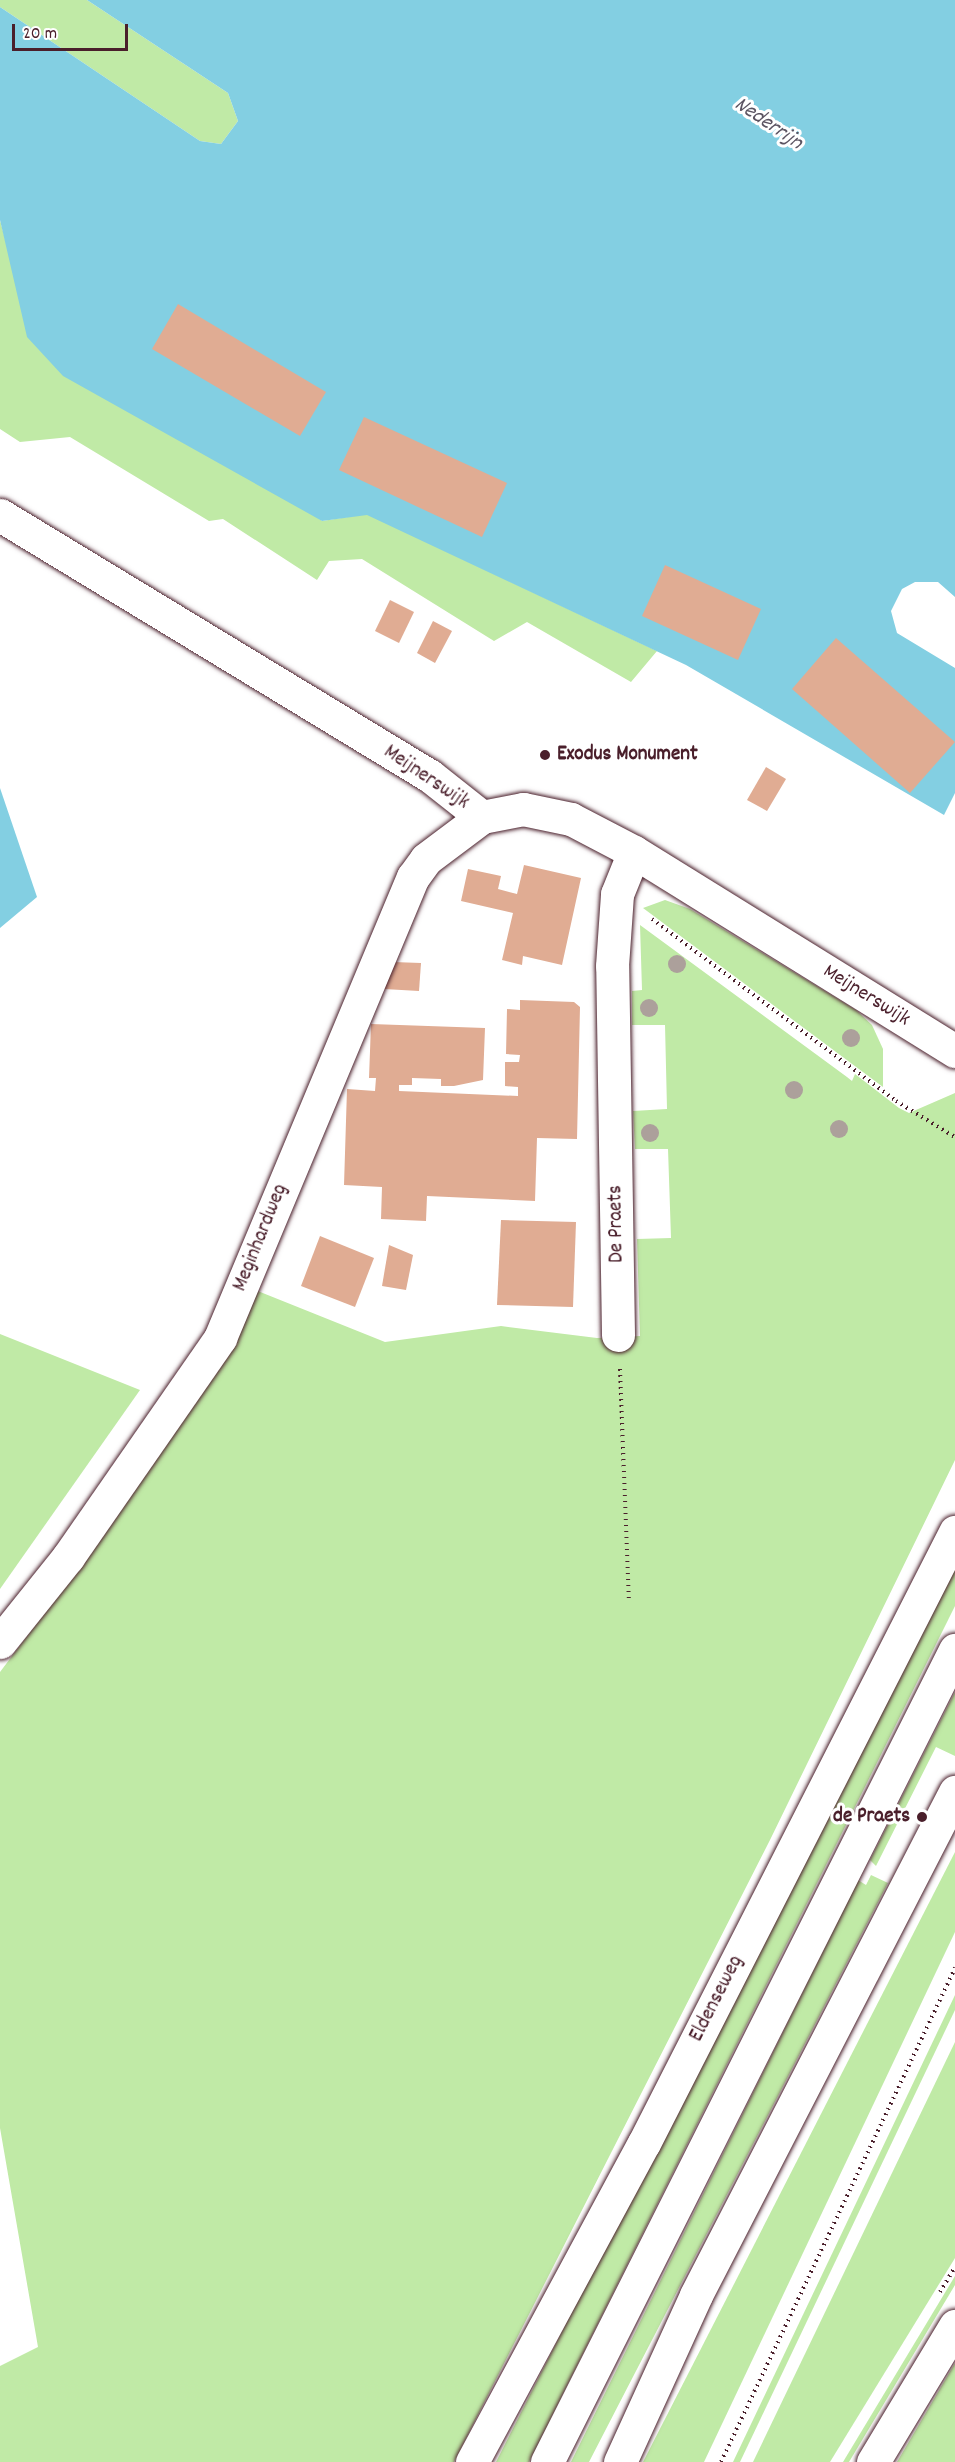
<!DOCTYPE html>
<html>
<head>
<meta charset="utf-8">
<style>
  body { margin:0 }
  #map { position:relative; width:955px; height:2462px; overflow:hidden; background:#fff; font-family:Dekko,sans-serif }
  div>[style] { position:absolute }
  .green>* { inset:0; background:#c0eaa6 }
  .water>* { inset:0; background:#83cfe2 }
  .building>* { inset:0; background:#e0ac93 }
  .path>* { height:4px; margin-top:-2px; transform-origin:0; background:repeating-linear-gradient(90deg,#4a1f2b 0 1.5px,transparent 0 6px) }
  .roads { filter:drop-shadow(0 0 2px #4a1f2b) drop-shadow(0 0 2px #4a1f2b) }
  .minor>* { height:33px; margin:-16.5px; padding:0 16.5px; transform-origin:16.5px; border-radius:16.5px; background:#fff }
  .major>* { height:33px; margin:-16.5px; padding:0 16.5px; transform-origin:16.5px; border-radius:16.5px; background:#fff }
  .trees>* { width:18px; height:18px; margin:-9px; border-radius:50%; background:#aca09b }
  .dots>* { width:16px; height:16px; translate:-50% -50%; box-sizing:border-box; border:3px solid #fff; border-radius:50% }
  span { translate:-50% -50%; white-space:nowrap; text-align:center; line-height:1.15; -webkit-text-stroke:6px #fff; paint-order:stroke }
  .poi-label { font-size:21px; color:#4a1f2b; font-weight:700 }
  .left { translate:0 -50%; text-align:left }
  .right { translate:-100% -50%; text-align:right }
  .street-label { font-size:21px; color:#4a1f2b }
  .water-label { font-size:22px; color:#5b5462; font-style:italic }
  .scale { position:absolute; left:12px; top:24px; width:116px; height:27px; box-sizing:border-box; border:3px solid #4a1f2b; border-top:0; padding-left:8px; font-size:18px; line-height:21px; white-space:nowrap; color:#4a1f2b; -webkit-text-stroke:4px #fff; paint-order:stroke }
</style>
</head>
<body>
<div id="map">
  <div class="green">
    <div style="clip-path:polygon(0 0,87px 0,228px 93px,238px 121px,221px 144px,200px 141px,0 7px)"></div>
    <div style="clip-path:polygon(0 220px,15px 277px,322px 521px,367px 514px,657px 651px,631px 682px,527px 622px,494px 641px,362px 559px,329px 561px,317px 580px,223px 519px,209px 521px,70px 437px,20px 442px,0 429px)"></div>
    <div style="clip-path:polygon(665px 900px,690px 909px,856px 1010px,872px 1025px,883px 1049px,883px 1087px,643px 908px)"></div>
    <div style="clip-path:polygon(640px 925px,847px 1077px,852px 1081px,855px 1074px,899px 1108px,909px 1113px,955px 1093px,955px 1460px,770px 1840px,454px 2462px,0 2462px,0 2366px,38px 2347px,0 2128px,0 1672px,114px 1521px,218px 1358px,253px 1289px,385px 1342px,501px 1326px,597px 1338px,640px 1336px,637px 1239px,671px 1238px,668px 1149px,635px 1149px,633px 1111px,667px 1109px,665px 1025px,632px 1025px,632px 991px,642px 990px)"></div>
    <div style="clip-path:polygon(0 1334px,140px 1390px,0 1589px)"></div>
    <div style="clip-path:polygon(955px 1555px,955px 1606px,529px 2462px,496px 2462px)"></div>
    <div style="clip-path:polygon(955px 1692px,955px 1756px,936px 1747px,876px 1866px,870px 1860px)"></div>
    <div style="clip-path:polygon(955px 1852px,955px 1932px,704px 2462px,643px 2462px)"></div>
    <div style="clip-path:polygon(871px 1875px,888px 1883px,589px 2462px,571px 2462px,858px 1880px,866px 1885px)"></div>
    <div style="clip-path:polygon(955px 1995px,955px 2010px,740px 2462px,733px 2462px)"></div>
    <div style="clip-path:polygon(955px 2042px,955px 2258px,830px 2462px,753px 2462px)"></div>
    <div style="clip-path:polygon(955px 2276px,955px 2285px,849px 2462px,843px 2462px)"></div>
    <div style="clip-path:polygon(955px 2363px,955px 2462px,897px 2462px)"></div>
  </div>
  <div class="water">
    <div style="clip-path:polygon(87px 0,955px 0,955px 597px,938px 582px,915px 582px,902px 589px,891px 611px,897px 633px,955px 668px,955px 793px,944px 815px,686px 665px,367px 515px,322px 521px,63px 376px,27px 337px,0 220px,0 7px,200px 141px,221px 144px,238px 121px,228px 93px)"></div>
    <div style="clip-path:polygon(0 788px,37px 897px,0 928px)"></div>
  </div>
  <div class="building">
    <div style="clip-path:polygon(178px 304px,326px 392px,300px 436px,152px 349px)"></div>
    <div style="clip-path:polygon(364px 417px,507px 483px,482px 537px,339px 470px)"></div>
    <div style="clip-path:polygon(665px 565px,761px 609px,738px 660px,642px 616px)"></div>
    <div style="clip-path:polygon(390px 600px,414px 612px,399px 643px,375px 631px)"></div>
    <div style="clip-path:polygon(433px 621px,452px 631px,435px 663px,417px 653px)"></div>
    <div style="clip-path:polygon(836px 638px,955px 742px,910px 793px,792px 689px)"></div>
    <div style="clip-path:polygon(766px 767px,786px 779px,767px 811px,747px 800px)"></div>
    <div style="clip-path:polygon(524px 865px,581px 878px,562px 965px,523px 956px,522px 965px,502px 960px,513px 913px,461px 901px,468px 869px,501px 876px,498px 889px,517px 894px)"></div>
    <div style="clip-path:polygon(393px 962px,421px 963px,419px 991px,384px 989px)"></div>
    <div style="clip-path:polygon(520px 1000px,574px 1002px,580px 1007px,577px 1139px,537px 1138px,535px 1201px,427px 1196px,426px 1221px,381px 1219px,382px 1187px,344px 1185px,347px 1089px,375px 1091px,376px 1078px,369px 1078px,371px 1024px,485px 1028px,483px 1080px,454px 1086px,441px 1086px,441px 1079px,412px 1078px,412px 1085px,399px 1085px,399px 1091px,518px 1096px,518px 1087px,505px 1086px,505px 1062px,519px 1062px,520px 1055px,506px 1054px,507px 1009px,520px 1010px)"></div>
    <div style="clip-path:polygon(501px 1220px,576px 1222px,573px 1307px,497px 1305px)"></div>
    <div style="clip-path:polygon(320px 1236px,374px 1258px,355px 1307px,301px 1286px)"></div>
    <div style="clip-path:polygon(389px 1245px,413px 1255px,406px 1290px,382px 1286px)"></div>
  </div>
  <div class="path">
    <div style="left:652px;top:919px;width:304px;rotate:36.7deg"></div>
    <div style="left:896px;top:1101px;width:69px;rotate:31.4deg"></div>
    <div style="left:620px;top:1369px;width:230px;rotate:87.8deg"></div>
    <div style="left:940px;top:2292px;width:29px;rotate:-59deg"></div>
    <div style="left:721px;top:2462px;width:547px;rotate:-64.65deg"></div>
  </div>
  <div class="roads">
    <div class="minor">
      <div style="left:0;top:515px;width:503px;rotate:31.26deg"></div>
      <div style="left:430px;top:776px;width:66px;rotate:38.3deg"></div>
      <div style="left:618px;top:1335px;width:369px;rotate:-90.9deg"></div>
      <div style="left:612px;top:966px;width:72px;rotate:-86deg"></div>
      <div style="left:617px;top:894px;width:45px;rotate:-68deg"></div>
      <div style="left:0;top:1642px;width:109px;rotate:-51.3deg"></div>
      <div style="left:68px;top:1557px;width:267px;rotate:-55.2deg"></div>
      <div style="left:220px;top:1338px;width:500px;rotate:-67.3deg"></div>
      <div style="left:413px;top:877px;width:22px;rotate:-54deg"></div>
      <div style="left:426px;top:859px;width:70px;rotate:-36.9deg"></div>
      <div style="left:482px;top:817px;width:42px;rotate:-11deg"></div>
      <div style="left:523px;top:809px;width:49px;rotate:11.8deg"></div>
      <div style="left:571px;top:819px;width:71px;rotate:27.6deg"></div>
      <div style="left:634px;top:852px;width:378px;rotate:31.8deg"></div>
      <div style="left:620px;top:2462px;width:183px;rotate:-65.5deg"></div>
      <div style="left:696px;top:2295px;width:566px;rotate:-62.76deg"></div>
      <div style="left:873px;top:2462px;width:159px;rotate:-58.9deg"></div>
    </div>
    <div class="major">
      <div style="left:472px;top:2462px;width:362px;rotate:-61.7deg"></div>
      <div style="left:644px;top:2143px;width:686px;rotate:-63.02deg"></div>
      <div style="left:547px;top:2462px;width:909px;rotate:-63.32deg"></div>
    </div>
  </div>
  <div class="trees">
    <div style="left:677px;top:964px"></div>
    <div style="left:649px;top:1008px"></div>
    <div style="left:851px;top:1038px"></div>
    <div style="left:794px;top:1090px"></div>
    <div style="left:839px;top:1129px"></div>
    <div style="left:650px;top:1133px"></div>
  </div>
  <div class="dots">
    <div style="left:545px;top:755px;background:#4a1f2b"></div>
    <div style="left:922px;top:1817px;background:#4a1f2b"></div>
  </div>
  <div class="poi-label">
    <span class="left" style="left:557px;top:755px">Exodus Monument</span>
    <span class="right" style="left:910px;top:1817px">de Praets</span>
  </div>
  <div class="street-label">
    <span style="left:426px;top:778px;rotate:34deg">Meijnerswijk</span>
    <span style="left:866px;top:996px;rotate:32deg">Meijnerswijk</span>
    <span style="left:617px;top:1224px;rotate:-91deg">De Praets</span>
    <span style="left:261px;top:1238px;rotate:-68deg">Meginhardweg</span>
    <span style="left:717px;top:1999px;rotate:-63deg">Eldenseweg</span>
  </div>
  <div class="water-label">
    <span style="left:768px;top:124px;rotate:34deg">Nederrijn</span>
  </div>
  <div class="scale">20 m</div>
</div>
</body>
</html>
